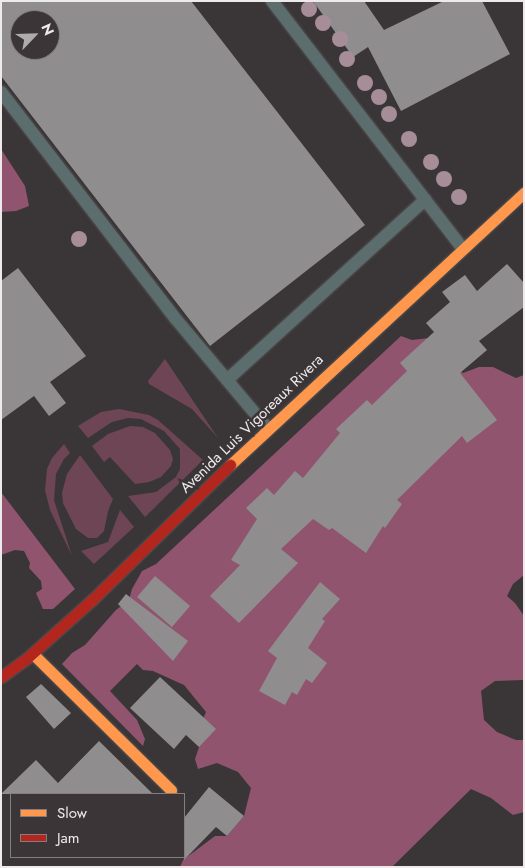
<!DOCTYPE html>
<html>
<head>
<meta charset="utf-8">
<style>
  body { margin:0 }
  #map { position:relative; width:525px; height:868px; overflow:hidden; background:#3a3638; font-family:Jost,sans-serif }
  div>[style] { position:absolute }
  .green>* { inset:0; background:#6d4555 }
  .forest>* { inset:0; background:#90546e }
  .building>* { inset:0; background:#908d8f }
  .roads { filter:drop-shadow(0 0 1px #565455) drop-shadow(0 0 1px #565455) }
  .lane>* { height:12px; margin:-6px; padding:0 6px; transform-origin:6px; border-radius:6px; background:#5b6e6d }
  .slow>* { height:11px; margin:-5.5px; padding:0 5.5px; transform-origin:5.5px; border-radius:5.5px; background:#ff974d }
  .jam>* { height:11px; margin:-5.5px; padding:0 5.5px; transform-origin:5.5px; border-radius:5.5px; background:#b3261e }
  .trees>* { width:16px; height:16px; margin:-8px; border-radius:50%; background:#a68d97 }
  span { translate:-50% -50%; white-space:nowrap; text-align:center; line-height:1.15; -webkit-text-stroke:5px #3b3537; paint-order:stroke }
  .street-label { font-size:15px; color:#eeeaeb }
  .frame { position:absolute; inset:0; border:2px solid #eeeaeb; pointer-events:none }
  .legend { position:absolute; left:10px; top:793px; width:175px; height:65px; box-sizing:border-box; background:#3b3537; border:1px solid #837d7f; margin:0; padding:6px 9px; list-style:none; font-size:15px; color:#eeeaeb }
  .legend li { display:flex; align-items:center; gap:10px; height:25px }
  .legend b { width:25px; border:1px solid #837d7f }
  .north { position:absolute; left:10px; top:10px; width:50px; height:50px; box-sizing:border-box; background:#3b3537; border:1px solid #837d7f; border-radius:50%; rotate:66deg; font-size:14px; font-weight:700; line-height:20px; text-align:center; color:#eeeaeb }
  .north::after { content:''; display:block; margin:auto; width:18px; height:22px; background:#afabac; clip-path:polygon(50% 0,100% 100%,50% 72%,0 100%) }
</style>
</head>
<body>
<div id="map">
  <div class="green">
    <div style="clip-path:polygon(165px 359px,218px 438px,192px 409px,149px 384px,148px 381px)"></div>
    <div style="clip-path:polygon(119px 409px,149px 415px,158px 420px,203px 460px,145px 517px,128px 496px,156px 492px,176px 477px,180px 469px,180px 449px,164px 431px,141px 419px,128px 418px,112px 422px,88px 438px,78px 426px,101px 412px)"></div>
    <div style="clip-path:polygon(130px 426px,143px 427px,155px 433px,170px 450px,173px 459px,171px 466px,161px 477px,149px 482px,135px 484px,110px 457px,104px 462px,92px 446px,108px 434px)"></div>
    <div style="clip-path:polygon(64px 444px,70px 453px,64px 459px,56px 474px,54px 500px,72px 556px,50px 510px,45px 490px,47px 469px,52px 458px)"></div>
    <div style="clip-path:polygon(80px 455px,113px 499px,108px 511px,104px 531px,97px 538px,88px 538px,76px 529px,63px 503px,62px 493px,67px 474px)"></div>
    <div style="clip-path:polygon(120px 510px,134px 527px,94px 564px,81px 551px,108px 542px)"></div>
  </div>
  <div class="forest">
    <div style="clip-path:polygon(1px 149px,25px 186px,29px 206px,16px 211px,1px 212px)"></div>
    <div style="clip-path:polygon(401px 336px,412px 340px,429px 338px,451px 366px,463px 373px,479px 367px,493px 367px,516px 378px,524px 375px,524px 575px,513px 584px,507px 596px,515px 603px,524px 616px,524px 680px,495px 681px,481px 691px,484px 720px,497px 732px,516px 740px,524px 740px,524px 812px,513px 815px,491px 798px,471px 789px,392px 867px,180px 867px,183px 860px,215px 836px,227px 836px,244px 816px,251px 788px,238px 772px,217px 763px,198px 769px,195px 759px,199px 747px,202px 721px,206px 712px,184px 685px,153px 671px,143px 670px,137px 664px,110px 691px,137px 720px,145px 739px,143px 746px,62px 664px,72px 653px,85px 645px,116px 610px,129px 600px,132px 589px,142px 571px,156px 564px)"></div>
    <div style="clip-path:polygon(1px 492px,75px 589px,53px 609px,43px 609px,36px 593px,42px 589px,41px 581px,29px 568px,30px 563px,24px 551px,15px 550px,1px 555px)"></div>
  </div>
  <div class="building">
    <div style="clip-path:polygon(evenodd,1px 1px,191px 1px,365px 225px,210px 346px,1px 76px,1px 1px,20px 20px,50px 20px,50px 50px,20px 50px,20px 20px)"></div>
    <div style="clip-path:polygon(313px 1px,364px 1px,384px 30px,444px 1px,482px 1px,510px 54px,401px 111px,368px 47px,353px 57px)"></div>
    <div style="clip-path:polygon(507px 264px,524px 283px,524px 307px,479px 341px,487px 350px,460px 373px,497px 420px,467px 443px,462px 436px,397px 500px,402px 504px,385px 528px,383px 526px,366px 553px,332px 528px,329px 530px,313px 519px,281px 549px,298px 563px,239px 623px,210px 596px,240px 565px,231px 560px,257px 519px,246px 508px,267px 488px,274px 495px,295px 471px,303px 478px,340px 433px,336px 429px,367px 400px,372px 405px,407px 371px,400px 363px,434px 332px,426px 323px,450px 302px,442px 292px,465px 275px,477px 291px)"></div>
    <div style="clip-path:polygon(18px 268px,86px 356px,50px 382px,66px 403px,49px 416px,34px 396px,1px 420px,1px 281px)"></div>
    <div style="clip-path:polygon(155px 576px,190px 606px,172px 627px,137px 597px)"></div>
    <div style="clip-path:polygon(320px 582px,340px 599px,322px 619px,325px 621px,308px 648px,327px 663px,312px 683px,306px 679px,297px 695px,292px 692px,285px 705px,259px 691px,277px 658px,268px 651px)"></div>
    <div style="clip-path:polygon(126px 594px,188px 641px,173px 661px,118px 604px)"></div>
    <div style="clip-path:polygon(160px 677px,216px 729px,199px 747px,186px 735px,174px 749px,130px 708px)"></div>
    <div style="clip-path:polygon(41px 684px,71px 713px,54px 729px,26px 697px)"></div>
    <div style="clip-path:polygon(99px 741px,153px 794px,1px 794px,36px 760px,58px 783px)"></div>
    <div style="clip-path:polygon(209px 787px,244px 816px,227px 836px,216px 827px,184px 860px,184px 818px)"></div>
  </div>
  <div class="roads">
    <div class="lane">
      <div style="left:272px;top:1px;width:312px;rotate:52.4deg"></div>
      <div style="left:1px;top:92px;width:285px;rotate:52.4deg"></div>
      <div style="left:175px;top:318px;width:145px;rotate:50deg"></div>
      <div style="left:227px;top:380px;width:268px;rotate:-42.3deg"></div>
    </div>
    <div class="slow">
      <div style="left:230px;top:465px;width:401px;rotate:-42.8deg"></div>
      <div style="left:33px;top:654px;width:194px;rotate:44.6deg"></div>
    </div>
    <div class="jam">
      <div style="left:1px;top:677px;width:32px;rotate:-36deg"></div>
      <div style="left:27px;top:658px;width:89px;rotate:-41.8deg"></div>
      <div style="left:93px;top:599px;width:192px;rotate:-44.4deg"></div>
    </div>
  </div>
  <div class="trees">
    <div style="left:309px;top:9px"></div>
    <div style="left:323px;top:23px"></div>
    <div style="left:340px;top:39px"></div>
    <div style="left:347px;top:59px"></div>
    <div style="left:365px;top:83px"></div>
    <div style="left:379px;top:97px"></div>
    <div style="left:389px;top:114px"></div>
    <div style="left:409px;top:139px"></div>
    <div style="left:431px;top:162px"></div>
    <div style="left:444px;top:179px"></div>
    <div style="left:459px;top:197px"></div>
    <div style="left:79px;top:239px"></div>
  </div>
  <div class="street-label">
    <span style="left:252px;top:424px;rotate:-44deg">Avenida Luis Vigoreaux Rivera</span>
  </div>
  <div class="frame"></div>
  <ul class="legend">
  <li><b style="height:6px;background:#ff974d"></b>Slow</li>
  <li><b style="height:6px;background:#b3261e"></b>Jam</li>
  </ul>
  <div class="north">N</div>
</div>
</body>
</html>
